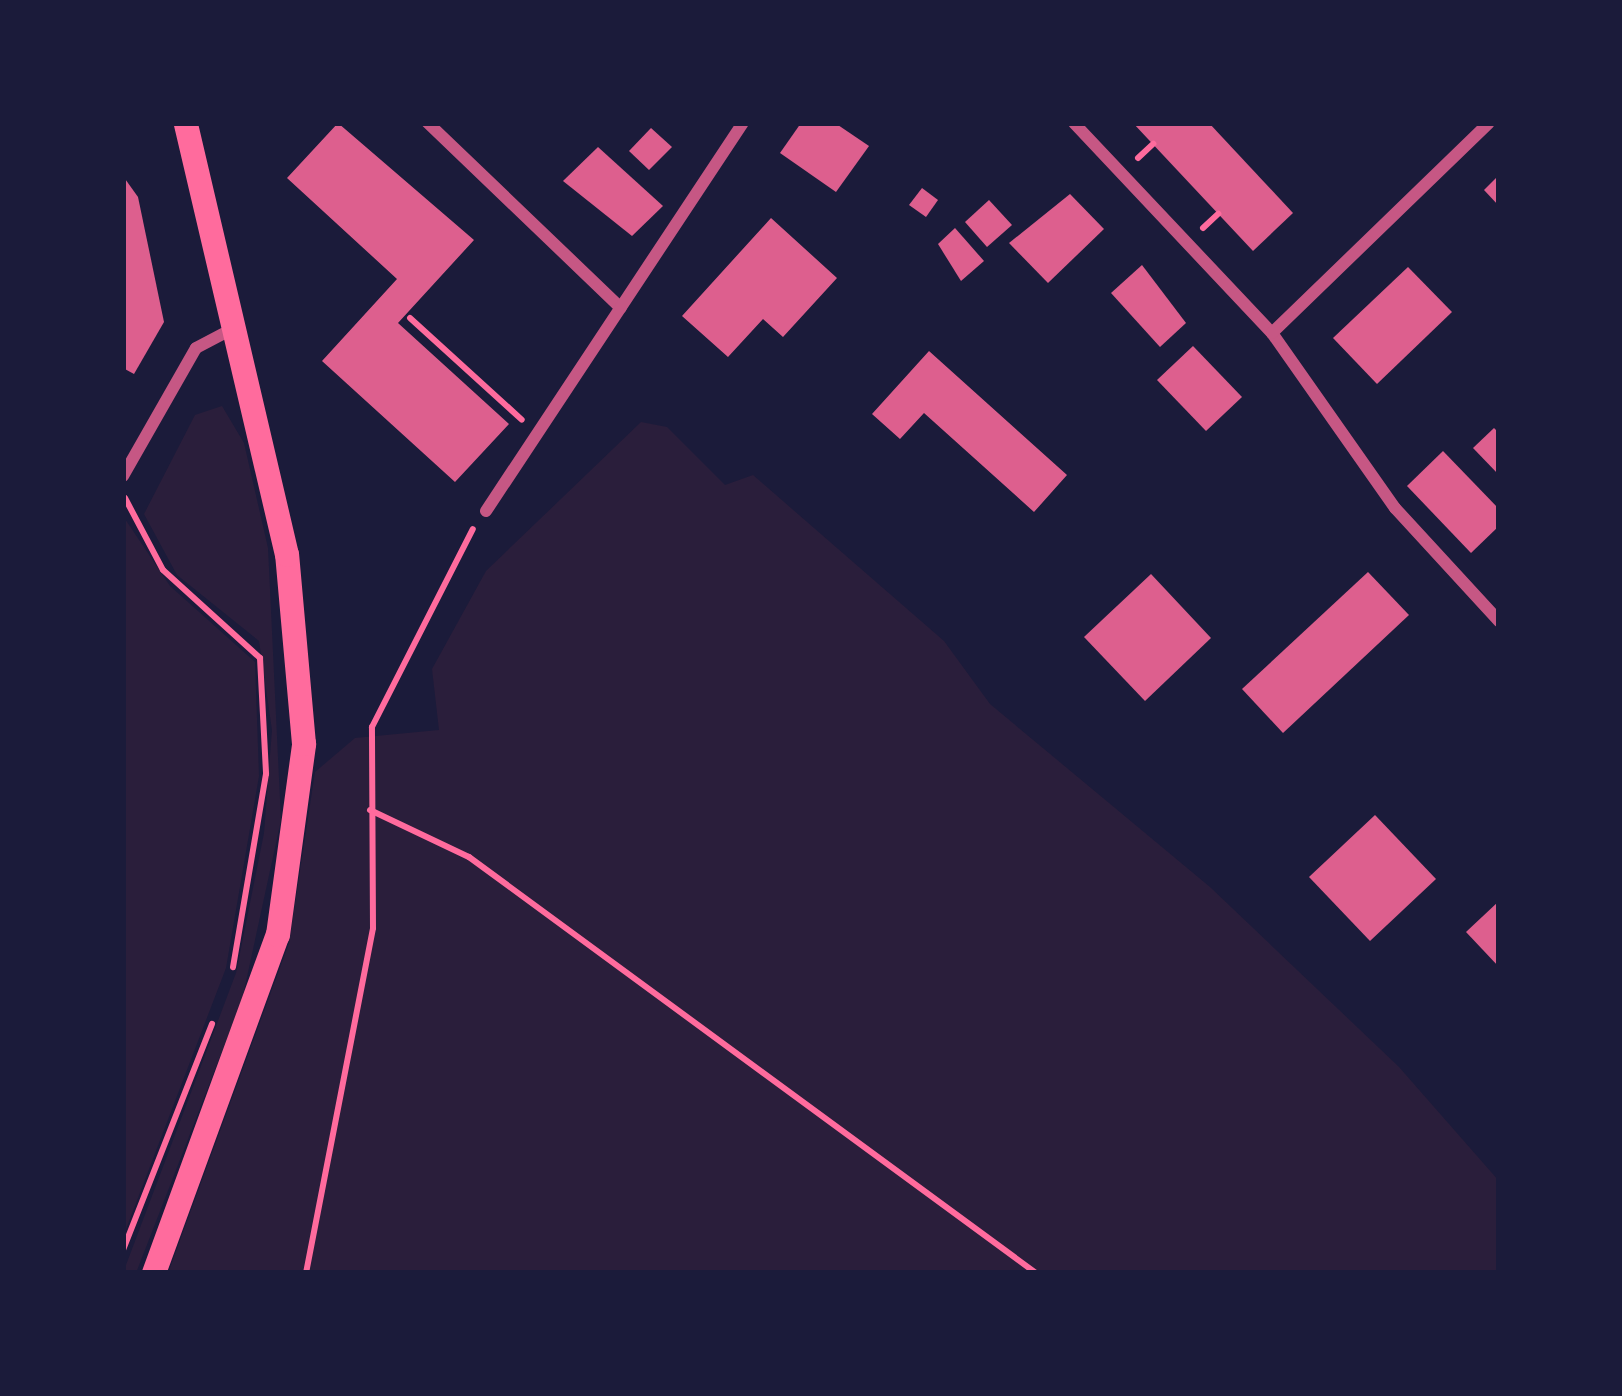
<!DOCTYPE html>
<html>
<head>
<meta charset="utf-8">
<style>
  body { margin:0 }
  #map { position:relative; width:1622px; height:1396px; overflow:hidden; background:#1b1b3a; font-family:Helvetica,sans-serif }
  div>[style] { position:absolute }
  .green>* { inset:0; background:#2a1e3b }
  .building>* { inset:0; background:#dd5f8e }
  .path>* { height:6px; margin:-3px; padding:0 3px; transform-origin:3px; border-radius:3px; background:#ff6b9d }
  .minor>* { height:12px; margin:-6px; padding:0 6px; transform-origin:6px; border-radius:6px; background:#c65784 }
  .primary>* { height:24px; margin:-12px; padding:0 12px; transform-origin:12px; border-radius:12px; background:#ff6b9d }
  span { translate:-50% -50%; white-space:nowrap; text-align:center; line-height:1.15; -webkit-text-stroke:9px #1b1b3a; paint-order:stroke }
  .frame { position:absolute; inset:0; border:126px solid #1b1b3a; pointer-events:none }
</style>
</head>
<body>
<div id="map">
  <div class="green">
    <div style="clip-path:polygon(222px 406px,244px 443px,268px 548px,281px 820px,242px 1000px,136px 1273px,123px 1273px,236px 973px,264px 833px,272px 730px,259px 641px,177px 575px,144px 514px,195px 415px)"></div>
    <div style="clip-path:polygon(641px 422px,667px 427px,725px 485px,753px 475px,944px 641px,990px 704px,1210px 887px,1399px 1067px,1499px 1181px,1499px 1273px,168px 1273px,289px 943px,315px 772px,355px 738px,439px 730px,432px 669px,486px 571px)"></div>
    <div style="clip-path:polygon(123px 516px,170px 586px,255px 662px,259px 776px,226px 968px,123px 1237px)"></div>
  </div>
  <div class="building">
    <div style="clip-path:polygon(338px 123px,474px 240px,398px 323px,509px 424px,455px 482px,322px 361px,397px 279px,287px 178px)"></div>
    <div style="clip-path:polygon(801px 123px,835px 123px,869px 146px,836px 192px,780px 153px)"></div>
    <div style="clip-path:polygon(1133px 123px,1209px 123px,1293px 213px,1253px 251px)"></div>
    <div style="clip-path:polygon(651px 128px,672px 147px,649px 170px,629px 151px)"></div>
    <div style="clip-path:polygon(598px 147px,663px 206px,632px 236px,563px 181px)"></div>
    <div style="clip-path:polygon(1499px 175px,1499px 206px,1484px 190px)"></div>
    <div style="clip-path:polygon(123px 176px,138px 197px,164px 322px,134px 374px,123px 368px)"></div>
    <div style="clip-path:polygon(922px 188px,938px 200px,926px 217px,909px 205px)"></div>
    <div style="clip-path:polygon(1070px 194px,1104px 229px,1048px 283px,1009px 243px)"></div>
    <div style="clip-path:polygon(989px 200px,1012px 225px,987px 247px,965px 222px)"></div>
    <div style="clip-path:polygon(771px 218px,837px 278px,783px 337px,763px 319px,728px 357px,682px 316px)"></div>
    <div style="clip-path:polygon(955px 228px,984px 261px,961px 281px,938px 244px)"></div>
    <div style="clip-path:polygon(1142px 265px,1186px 323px,1160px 347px,1111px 293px)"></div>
    <div style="clip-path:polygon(1408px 267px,1452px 312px,1377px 384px,1333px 338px)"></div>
    <div style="clip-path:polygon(1193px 346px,1242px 397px,1206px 431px,1157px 380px)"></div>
    <div style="clip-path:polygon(929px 351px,1067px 475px,1034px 512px,924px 413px,900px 439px,872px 414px)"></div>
    <div style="clip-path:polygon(1494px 428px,1499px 433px,1499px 475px,1473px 448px)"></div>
    <div style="clip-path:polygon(1443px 451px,1499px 509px,1499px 526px,1471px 553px,1407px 486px)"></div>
    <div style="clip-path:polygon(1368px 572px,1409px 615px,1283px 733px,1242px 689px)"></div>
    <div style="clip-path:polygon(1151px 574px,1211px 638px,1145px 701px,1084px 637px)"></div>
    <div style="clip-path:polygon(1375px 815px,1436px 879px,1370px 941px,1309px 877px)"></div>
    <div style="clip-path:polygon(1499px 901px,1499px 967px,1466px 932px)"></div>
  </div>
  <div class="path">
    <div style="left:1138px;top:158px;width:21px;rotate:-43deg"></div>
    <div style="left:1203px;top:228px;width:21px;rotate:-43deg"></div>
    <div style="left:410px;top:318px;width:151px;rotate:42.3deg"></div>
    <div style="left:125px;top:498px;width:81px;rotate:62.2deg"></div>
    <div style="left:163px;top:570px;width:131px;rotate:42.2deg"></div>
    <div style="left:260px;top:658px;width:116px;rotate:87deg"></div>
    <div style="left:266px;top:774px;width:196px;rotate:99.7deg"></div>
    <div style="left:370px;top:810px;width:110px;rotate:25.4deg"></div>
    <div style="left:469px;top:857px;width:703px;rotate:36.27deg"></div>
    <div style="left:123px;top:1250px;width:243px;rotate:-68.5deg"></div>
    <div style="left:306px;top:1273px;width:351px;rotate:-79deg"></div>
    <div style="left:373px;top:928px;width:201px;rotate:-90.3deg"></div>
    <div style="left:372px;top:727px;width:222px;rotate:-63deg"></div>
  </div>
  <div class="minor">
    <div style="left:428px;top:123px;width:267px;rotate:43.8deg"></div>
    <div style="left:1074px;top:123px;width:289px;rotate:46.7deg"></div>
    <div style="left:1272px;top:333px;width:214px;rotate:54.9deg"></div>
    <div style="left:1395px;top:508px;width:154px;rotate:47.4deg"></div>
    <div style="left:1272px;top:333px;width:302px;rotate:-44.1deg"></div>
    <div style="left:123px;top:476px;width:147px;rotate:-60.3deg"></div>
    <div style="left:196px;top:348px;width:43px;rotate:-27.8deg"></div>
    <div style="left:486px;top:511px;width:465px;rotate:-56.5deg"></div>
  </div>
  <div class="primary">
    <div style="left:154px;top:1273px;width:360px;rotate:-69.9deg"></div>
    <div style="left:278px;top:935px;width:193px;rotate:-82.2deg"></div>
    <div style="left:304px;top:744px;width:190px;rotate:-95.1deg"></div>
    <div style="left:287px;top:555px;width:444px;rotate:-103.2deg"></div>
  </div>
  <div class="frame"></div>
</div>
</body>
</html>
